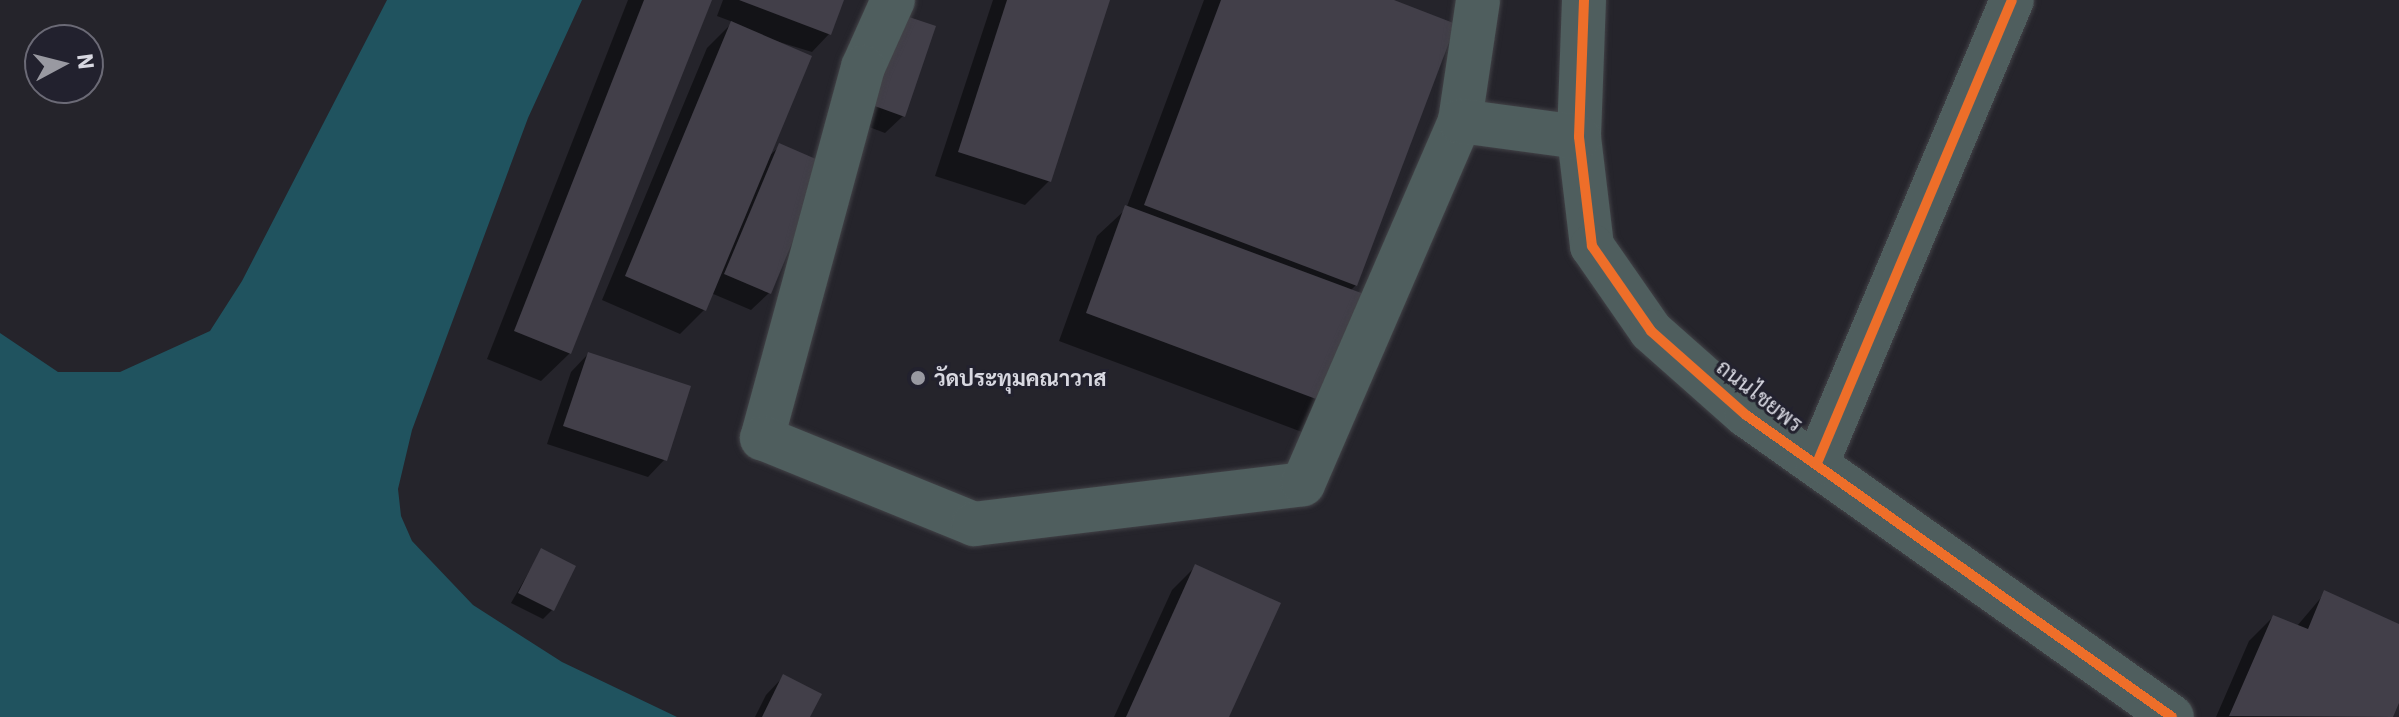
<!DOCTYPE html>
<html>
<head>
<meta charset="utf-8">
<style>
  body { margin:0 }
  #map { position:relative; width:2399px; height:717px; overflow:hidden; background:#25242b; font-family:"IBM Plex Sans",Sarabun,sans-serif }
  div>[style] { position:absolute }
  .water>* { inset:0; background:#20535f }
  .shadow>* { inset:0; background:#0007 }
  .building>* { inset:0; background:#423f49 }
  .roads { filter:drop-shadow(0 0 2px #424247) drop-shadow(0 0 2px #424247) }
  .minor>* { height:44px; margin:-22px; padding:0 22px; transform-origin:22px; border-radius:22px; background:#4f5e5e }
  .cycleway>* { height:10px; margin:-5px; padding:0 5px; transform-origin:5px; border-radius:5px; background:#ee6e29 }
  .dots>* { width:22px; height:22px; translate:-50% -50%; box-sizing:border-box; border:4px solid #22212e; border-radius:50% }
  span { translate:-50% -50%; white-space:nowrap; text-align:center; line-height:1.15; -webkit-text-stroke:6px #22212e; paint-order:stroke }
  .poi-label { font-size:22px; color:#d8d8e1; font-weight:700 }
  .left { translate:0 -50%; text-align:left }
  .street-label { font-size:22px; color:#d8d8e1 }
  .north { position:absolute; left:24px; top:24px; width:80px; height:80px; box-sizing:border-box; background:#22212e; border:2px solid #6b6a76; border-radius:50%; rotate:83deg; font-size:22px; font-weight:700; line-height:32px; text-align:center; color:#d8d8e1 }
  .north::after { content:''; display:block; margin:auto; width:28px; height:36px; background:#9999a1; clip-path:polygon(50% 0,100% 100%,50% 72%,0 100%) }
</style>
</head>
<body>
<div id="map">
  <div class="water">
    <div style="clip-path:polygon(387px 0,582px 0,528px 118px,412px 430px,398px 489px,401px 516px,412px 541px,473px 605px,562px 662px,677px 717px,0 717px,0 333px,58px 372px,120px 372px,210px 331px,242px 281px)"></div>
  </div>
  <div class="shadow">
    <div style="clip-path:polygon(628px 0,709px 0,570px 353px,541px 381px,487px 359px)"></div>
    <div style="clip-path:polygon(723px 0,842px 0,829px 34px,812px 52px,763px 37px,768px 157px,780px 146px,769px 293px,751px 310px,711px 293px,704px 310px,680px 334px,602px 300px,707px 48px,733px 22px,717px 16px)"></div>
    <div style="clip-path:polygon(993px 0,1108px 0,1049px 181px,1025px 205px,935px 176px)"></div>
    <div style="clip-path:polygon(1204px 0,1387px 0,1356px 285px,1350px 291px,1369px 299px,1302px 432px,1059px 341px,1097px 236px,1126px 209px)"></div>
    <div style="clip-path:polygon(886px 35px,903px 116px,885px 133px,856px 122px)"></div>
    <div style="clip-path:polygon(588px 354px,665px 459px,648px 477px,547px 444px,571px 372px)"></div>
    <div style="clip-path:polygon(541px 551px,552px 610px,543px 619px,511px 603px)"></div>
    <div style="clip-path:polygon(1196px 566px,1227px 717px,1114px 717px,1172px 590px)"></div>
    <div style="clip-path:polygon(2325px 593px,2399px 626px,2399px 697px,2391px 717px,2216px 717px,2249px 641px,2273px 617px,2297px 626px)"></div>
    <div style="clip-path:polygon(783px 677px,808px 717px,755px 717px,766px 695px)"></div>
  </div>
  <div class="building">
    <div style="clip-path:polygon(644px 0,712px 0,571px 354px,514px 331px)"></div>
    <div style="clip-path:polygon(739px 0,844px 0,831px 35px)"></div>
    <div style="clip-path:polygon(1007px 0,1110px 0,1051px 182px,958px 152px)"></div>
    <div style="clip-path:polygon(1221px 0,1394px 0,1456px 24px,1357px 286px,1144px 205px)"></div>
    <div style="clip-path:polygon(903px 15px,936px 26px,905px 117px,872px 105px)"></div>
    <div style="clip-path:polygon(731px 21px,812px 56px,706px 311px,625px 276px)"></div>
    <div style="clip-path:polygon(779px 143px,825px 163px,771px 294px,724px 274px)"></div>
    <div style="clip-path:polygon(1125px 205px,1372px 297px,1332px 405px,1086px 313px)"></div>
    <div style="clip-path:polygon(588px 352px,691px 386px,667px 461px,563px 426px)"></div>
    <div style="clip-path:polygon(541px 548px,576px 566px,554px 611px,518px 593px)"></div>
    <div style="clip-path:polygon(1195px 564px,1281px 603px,1229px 717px,1126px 717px)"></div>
    <div style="clip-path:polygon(2324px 590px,2399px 624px,2399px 703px,2393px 717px,2229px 716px,2273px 615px,2308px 629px)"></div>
    <div style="clip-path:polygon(783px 674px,822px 694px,810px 717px,762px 717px)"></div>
  </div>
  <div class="roads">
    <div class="minor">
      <div style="left:893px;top:0;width:73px;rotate:114.1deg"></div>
      <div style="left:863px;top:67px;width:385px;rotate:105.2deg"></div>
      <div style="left:762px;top:438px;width:229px;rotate:22.1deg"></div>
      <div style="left:974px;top:524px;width:331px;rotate:-6.9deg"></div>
      <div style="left:1303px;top:484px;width:395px;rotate:-66.6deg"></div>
      <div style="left:1460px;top:121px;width:122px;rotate:-81.5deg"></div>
      <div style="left:1584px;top:0;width:137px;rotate:92.1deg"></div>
      <div style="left:1579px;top:137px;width:110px;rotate:83.2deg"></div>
      <div style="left:1592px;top:246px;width:103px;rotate:55.2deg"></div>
      <div style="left:1651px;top:331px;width:127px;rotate:41.5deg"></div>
      <div style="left:1746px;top:415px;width:522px;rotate:35.33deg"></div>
      <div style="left:1460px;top:121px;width:120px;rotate:7.7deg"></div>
      <div style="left:1817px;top:463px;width:502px;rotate:-67.16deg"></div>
    </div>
  </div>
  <div class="cycleway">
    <div style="left:1584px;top:0;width:137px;rotate:92.1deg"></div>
    <div style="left:1579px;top:137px;width:110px;rotate:83.2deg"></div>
    <div style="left:1592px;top:246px;width:103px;rotate:55.2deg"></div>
    <div style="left:1651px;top:331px;width:127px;rotate:41.5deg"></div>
    <div style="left:1746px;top:415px;width:522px;rotate:35.33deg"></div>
    <div style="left:1817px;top:463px;width:502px;rotate:-67.16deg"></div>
  </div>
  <div class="dots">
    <div style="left:918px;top:378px;background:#9999a1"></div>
  </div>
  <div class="poi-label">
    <span class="left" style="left:934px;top:378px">วัดประทุมคณาวาส</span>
  </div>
  <div class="street-label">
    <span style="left:1760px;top:395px;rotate:38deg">ถนนไชยพร</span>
  </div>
  <div class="north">N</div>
</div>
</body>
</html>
